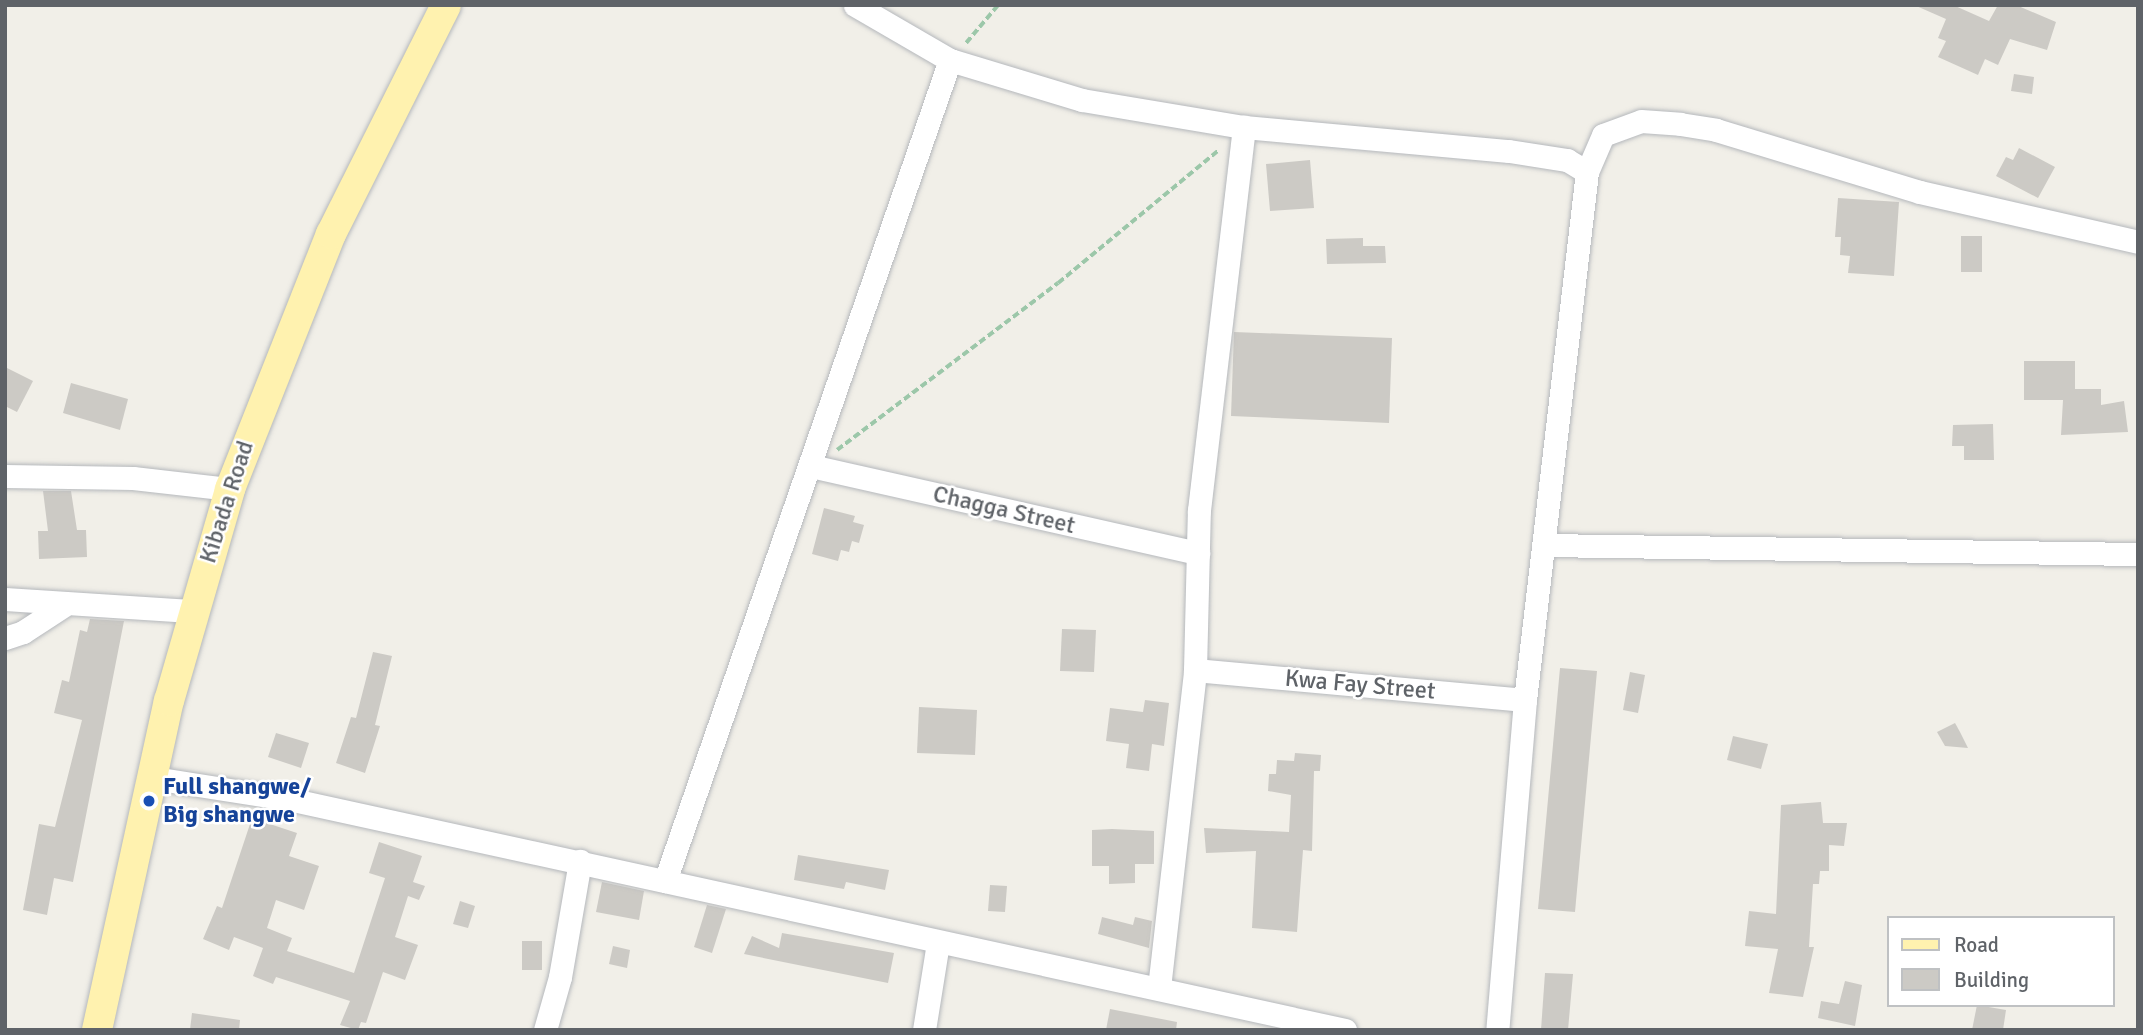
<!DOCTYPE html>
<html>
<head>
<meta charset="utf-8">
<style>
  body { margin:0 }
  #map { position:relative; width:2143px; height:1035px; overflow:hidden; background:#f1efe8; font-family:Signika,sans-serif }
  div>[style] { position:absolute }
  .building>* { inset:0; background:#cccac5 }
  .path>* { height:3.5px; margin-top:-1.75px; transform-origin:0; background:repeating-linear-gradient(90deg,#9cc7a9 0 7px,transparent 0 10.5px) }
  .roads { filter:drop-shadow(0 0 2px #b5b8bc) drop-shadow(0 0 2px #b5b8bc) }
  .minor>* { height:23px; margin:-11.5px; padding:0 11.5px; transform-origin:11.5px; border-radius:11.5px; background:#fff }
  .major>* { height:30px; margin:-15px; padding:0 15px; transform-origin:15px; border-radius:15px; background:#fff2af }
  .dots>* { width:19px; height:19px; translate:-50% -50%; box-sizing:border-box; border:4px solid #fff; border-radius:50% }
  span { translate:-50% -50%; white-space:nowrap; text-align:center; line-height:1.15; -webkit-text-stroke:5px #fff; paint-order:stroke }
  .street-label { font-size:24px; color:#5f6368 }
  .transit-label { font-size:24px; color:#164399; font-weight:700 }
  .left { translate:0 -50%; text-align:left }
  .frame { position:absolute; inset:0; border:7px solid #5f6368; pointer-events:none }
  .legend { position:absolute; left:1887px; top:916px; width:228px; height:91px; box-sizing:border-box; background:#fff; border:2px solid #bfc1c3; margin:0; padding:9px 12px; list-style:none; font-size:21px; color:#5f6368 }
  .legend li { display:flex; align-items:center; gap:14px; height:35px }
  .legend b { width:35px; border:2px solid #bfc1c3 }
</style>
</head>
<body>
<div id="map">
  <div class="building">
    <div style="clip-path:polygon(1914px 5px,1953px 5px,1989px 21px,1998px 5px,2016px 5px,2056px 22px,2047px 50px,2010px 39px,1998px 65px,1985px 59px,1978px 75px,1938px 57px,1946px 41px,1938px 38px,1946px 19px)"></div>
    <div style="clip-path:polygon(2014px 74px,2034px 77px,2032px 94px,2011px 91px)"></div>
    <div style="clip-path:polygon(2019px 148px,2055px 167px,2038px 198px,1996px 176px,2006px 157px,2013px 160px)"></div>
    <div style="clip-path:polygon(1310px 160px,1314px 208px,1270px 211px,1266px 164px)"></div>
    <div style="clip-path:polygon(1838px 198px,1899px 202px,1894px 276px,1848px 273px,1850px 256px,1840px 255px,1841px 237px,1835px 237px)"></div>
    <div style="clip-path:polygon(1961px 236px,1982px 236px,1982px 272px,1961px 272px)"></div>
    <div style="clip-path:polygon(1363px 238px,1363px 246px,1385px 246px,1386px 263px,1327px 264px,1326px 239px)"></div>
    <div style="clip-path:polygon(1234px 332px,1392px 338px,1389px 423px,1231px 416px)"></div>
    <div style="clip-path:polygon(2024px 361px,2075px 361px,2075px 389px,2101px 389px,2101px 405px,2124px 401px,2128px 432px,2061px 435px,2063px 400px,2024px 400px)"></div>
    <div style="clip-path:polygon(5px 367px,33px 381px,17px 412px,5px 406px)"></div>
    <div style="clip-path:polygon(71px 383px,128px 399px,120px 430px,63px 413px)"></div>
    <div style="clip-path:polygon(1993px 424px,1994px 460px,1964px 460px,1964px 446px,1952px 446px,1953px 425px)"></div>
    <div style="clip-path:polygon(43px 491px,71px 491px,77px 530px,86px 530px,87px 557px,39px 559px,38px 531px,48px 531px)"></div>
    <div style="clip-path:polygon(824px 508px,855px 516px,853px 522px,864px 525px,859px 543px,852px 541px,849px 552px,841px 550px,838px 561px,812px 554px)"></div>
    <div style="clip-path:polygon(90px 619px,124px 621px,73px 882px,54px 878px,47px 915px,23px 910px,39px 824px,55px 827px,82px 720px,54px 713px,62px 680px,69px 682px,80px 630px,87px 632px)"></div>
    <div style="clip-path:polygon(1062px 629px,1096px 630px,1094px 672px,1060px 671px)"></div>
    <div style="clip-path:polygon(373px 652px,392px 656px,375px 725px,380px 726px,365px 773px,336px 763px,351px 717px,356px 718px)"></div>
    <div style="clip-path:polygon(1560px 668px,1597px 671px,1575px 912px,1538px 909px)"></div>
    <div style="clip-path:polygon(1630px 672px,1645px 675px,1638px 713px,1623px 710px)"></div>
    <div style="clip-path:polygon(1145px 700px,1169px 703px,1164px 746px,1152px 744px,1149px 771px,1126px 768px,1129px 744px,1106px 741px,1110px 708px,1143px 712px)"></div>
    <div style="clip-path:polygon(919px 707px,977px 710px,975px 755px,917px 753px)"></div>
    <div style="clip-path:polygon(1955px 723px,1960px 732px,1968px 748px,1945px 746px,1937px 732px)"></div>
    <div style="clip-path:polygon(276px 733px,309px 743px,301px 768px,268px 757px)"></div>
    <div style="clip-path:polygon(1733px 736px,1768px 744px,1761px 769px,1727px 760px)"></div>
    <div style="clip-path:polygon(1295px 753px,1321px 755px,1320px 771px,1314px 771px,1312px 851px,1303px 850px,1297px 932px,1252px 928px,1256px 851px,1206px 853px,1204px 828px,1289px 832px,1291px 795px,1268px 791px,1269px 774px,1276px 774px,1277px 760px,1294px 761px)"></div>
    <div style="clip-path:polygon(1821px 802px,1823px 823px,1847px 823px,1844px 846px,1829px 845px,1829px 871px,1820px 871px,1819px 884px,1813px 884px,1809px 947px,1814px 947px,1803px 997px,1769px 993px,1778px 949px,1745px 946px,1749px 911px,1776px 914px,1781px 805px)"></div>
    <div style="clip-path:polygon(252px 818px,297px 833px,289px 856px,319px 866px,304px 910px,276px 900px,267px 928px,292px 938px,287px 951px,354px 973px,385px 878px,369px 873px,379px 842px,422px 856px,413px 882px,425px 886px,419px 900px,408px 896px,395px 937px,418px 945px,405px 980px,383px 972px,366px 1023px,361px 1022px,358px 1030px,340px 1025px,350px 1001px,276px 977px,273px 984px,253px 976px,263px 948px,234px 937px,229px 950px,203px 939px,217px 906px,222px 908px)"></div>
    <div style="clip-path:polygon(1112px 829px,1154px 831px,1154px 864px,1135px 864px,1135px 883px,1109px 884px,1109px 866px,1092px 866px,1092px 830px)"></div>
    <div style="clip-path:polygon(798px 855px,889px 870px,885px 890px,846px 882px,844px 889px,794px 880px)"></div>
    <div style="clip-path:polygon(602px 882px,644px 891px,639px 920px,596px 912px)"></div>
    <div style="clip-path:polygon(990px 885px,1007px 886px,1005px 912px,988px 911px)"></div>
    <div style="clip-path:polygon(460px 901px,475px 906px,468px 928px,453px 924px)"></div>
    <div style="clip-path:polygon(707px 905px,726px 909px,712px 953px,694px 947px)"></div>
    <div style="clip-path:polygon(1102px 917px,1133px 925px,1135px 917px,1152px 921px,1149px 948px,1098px 934px)"></div>
    <div style="clip-path:polygon(782px 933px,894px 953px,888px 983px,744px 954px,752px 936px,779px 948px)"></div>
    <div style="clip-path:polygon(522px 941px,542px 941px,542px 970px,522px 970px)"></div>
    <div style="clip-path:polygon(613px 946px,630px 950px,627px 968px,609px 964px)"></div>
    <div style="clip-path:polygon(1545px 973px,1573px 974px,1568px 1030px,1541px 1030px)"></div>
    <div style="clip-path:polygon(1845px 981px,1862px 985px,1855px 1026px,1818px 1018px,1821px 1001px,1839px 1004px)"></div>
    <div style="clip-path:polygon(1977px 1005px,2006px 1010px,2003px 1030px,1972px 1030px)"></div>
    <div style="clip-path:polygon(1110px 1009px,1177px 1022px,1176px 1030px,1106px 1030px)"></div>
    <div style="clip-path:polygon(192px 1013px,240px 1020px,239px 1030px,190px 1030px)"></div>
  </div>
  <div class="path">
    <div style="left:966px;top:43px;width:50px;rotate:-49.9deg"></div>
    <div style="left:837px;top:450px;width:277px;rotate:-37.1deg"></div>
    <div style="left:1058px;top:283px;width:209px;rotate:-39.6deg"></div>
  </div>
  <div class="roads">
    <div class="minor">
      <div style="left:855px;top:5px;width:110px;rotate:30.1deg"></div>
      <div style="left:950px;top:60px;width:138px;rotate:16.9deg"></div>
      <div style="left:1082px;top:100px;width:164px;rotate:9.5deg"></div>
      <div style="left:1244px;top:127px;width:266px;rotate:5.2deg"></div>
      <div style="left:1509px;top:151px;width:59px;rotate:8.8deg"></div>
      <div style="left:1567px;top:160px;width:23px;rotate:31deg"></div>
      <div style="left:1587px;top:172px;width:532px;rotate:96.7deg"></div>
      <div style="left:1525px;top:700px;width:331px;rotate:94.8deg"></div>
      <div style="left:1587px;top:172px;width:40px;rotate:-66.6deg"></div>
      <div style="left:1603px;top:135px;width:40px;rotate:-20.2deg"></div>
      <div style="left:1641px;top:121px;width:39px;rotate:4deg"></div>
      <div style="left:1680px;top:124px;width:36px;rotate:9deg"></div>
      <div style="left:1716px;top:130px;width:213px;rotate:16.9deg"></div>
      <div style="left:1920px;top:192px;width:224px;rotate:12.9deg"></div>
      <div style="left:811px;top:466px;width:397px;rotate:12.7deg"></div>
      <div style="left:5px;top:476px;width:128px;rotate:0.9deg"></div>
      <div style="left:133px;top:478px;width:98px;rotate:6.5deg"></div>
      <div style="left:1544px;top:545px;width:594px;rotate:0.87deg"></div>
      <div style="left:5px;top:599px;width:186px;rotate:3.7deg"></div>
      <div style="left:5px;top:638px;width:19px;rotate:-18deg"></div>
      <div style="left:23px;top:632px;width:48px;rotate:-33deg"></div>
      <div style="left:1195px;top:670px;width:331px;rotate:5.2deg"></div>
      <div style="left:153px;top:778px;width:142px;rotate:8.9deg"></div>
      <div style="left:293px;top:800px;width:1077px;rotate:12.33deg"></div>
      <div style="left:665px;top:881px;width:869px;rotate:-70.86deg"></div>
      <div style="left:1159px;top:988px;width:320px;rotate:-83.5deg"></div>
      <div style="left:1195px;top:670px;width:160px;rotate:-88.6deg"></div>
      <div style="left:1199px;top:510px;width:386px;rotate:-83.3deg"></div>
      <div style="left:545px;top:1030px;width:55px;rotate:-74.2deg"></div>
      <div style="left:560px;top:977px;width:118px;rotate:-80.2deg"></div>
      <div style="left:924px;top:1030px;width:88px;rotate:-80.9deg"></div>
    </div>
    <div class="major">
      <div style="left:97px;top:1030px;width:337px;rotate:-77.7deg"></div>
      <div style="left:169px;top:701px;width:221px;rotate:-73.9deg"></div>
      <div style="left:230px;top:489px;width:274px;rotate:-68.4deg"></div>
      <div style="left:331px;top:234px;width:256px;rotate:-63.3deg"></div>
    </div>
  </div>
  <div class="dots">
    <div style="left:149px;top:801px;background:#1a4fb4"></div>
  </div>
  <div class="street-label">
    <span style="left:227px;top:502px;rotate:-72deg">Kibada Road</span>
    <span style="left:1004px;top:510px;rotate:13deg">Chagga Street</span>
    <span style="left:1360px;top:685px;rotate:5deg">Kwa Fay Street</span>
  </div>
  <div class="transit-label">
    <span class="left" style="left:163px;top:801px">Full shangwe/<br>Big shangwe</span>
  </div>
  <div class="frame"></div>
  <ul class="legend">
  <li><b style="height:9px;background:#fff2af"></b>Road</li>
  <li><b style="height:19px;background:#cccac5"></b>Building</li>
  </ul>
</div>
</body>
</html>
